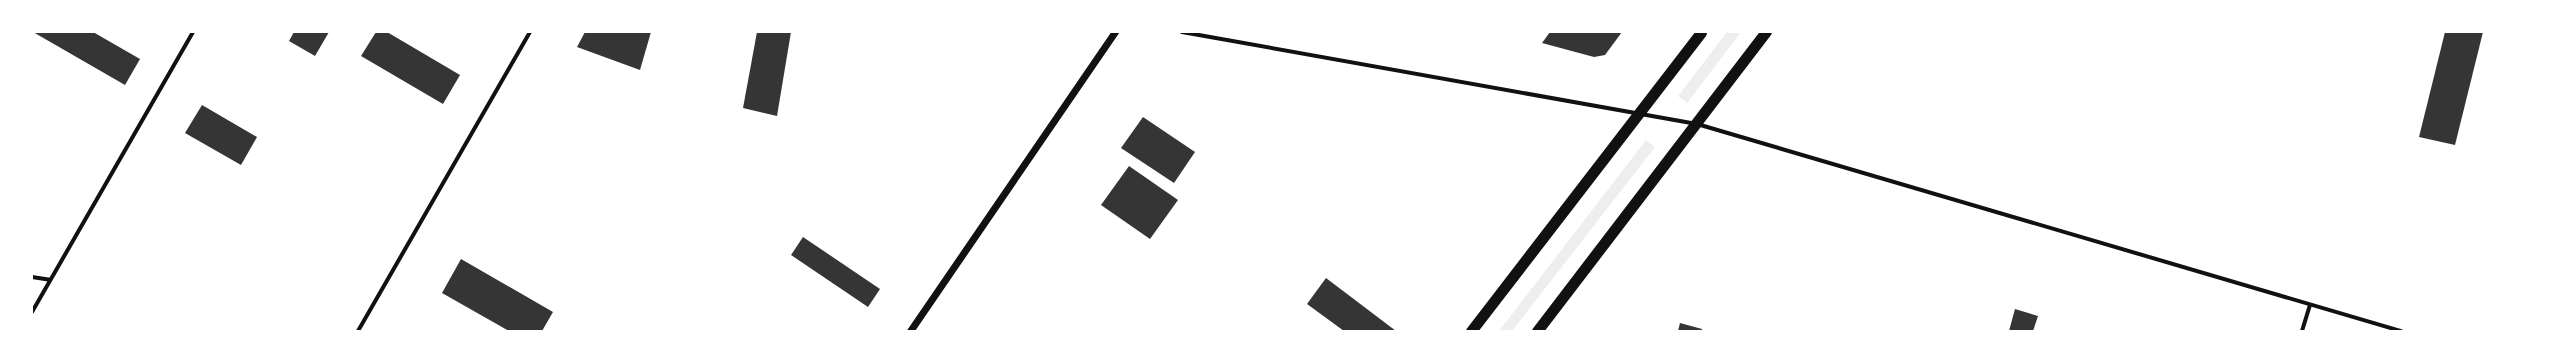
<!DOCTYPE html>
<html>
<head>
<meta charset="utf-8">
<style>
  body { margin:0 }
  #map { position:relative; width:2557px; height:363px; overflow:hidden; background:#fff; font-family:"Fira Sans Condensed",sans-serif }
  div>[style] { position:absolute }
  .green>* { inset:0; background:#eee }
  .building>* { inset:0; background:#353535 }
  .minor>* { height:4px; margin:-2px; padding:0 2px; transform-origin:2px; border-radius:2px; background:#111 }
  .tertiary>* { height:7px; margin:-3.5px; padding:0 3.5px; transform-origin:3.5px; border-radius:3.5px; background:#111 }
  .trunk>* { height:11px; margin:-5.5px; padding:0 5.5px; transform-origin:5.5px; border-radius:5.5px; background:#111 }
  span { translate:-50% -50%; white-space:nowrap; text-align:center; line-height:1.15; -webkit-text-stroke:3px #fff; paint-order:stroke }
  .frame { position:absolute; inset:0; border:33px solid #fff; pointer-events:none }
</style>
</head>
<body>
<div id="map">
  <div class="green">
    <div style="clip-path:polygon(1727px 32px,1741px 32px,1687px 103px,1678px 96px)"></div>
    <div style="clip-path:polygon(1646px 140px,1655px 147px,1512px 331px,1499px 331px)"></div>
  </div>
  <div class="building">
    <div style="clip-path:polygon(33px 32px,93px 32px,140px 59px,125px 85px)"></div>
    <div style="clip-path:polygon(294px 32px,329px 32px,315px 56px,289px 41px)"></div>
    <div style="clip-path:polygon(376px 32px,387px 32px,460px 75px,443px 104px,361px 56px)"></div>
    <div style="clip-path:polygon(585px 32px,651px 32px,640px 70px,577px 47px)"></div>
    <div style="clip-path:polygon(757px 32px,791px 32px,777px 116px,743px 108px)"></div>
    <div style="clip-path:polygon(1550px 32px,1622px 32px,1605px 55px,1594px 57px,1542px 43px)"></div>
    <div style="clip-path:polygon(2445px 32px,2483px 32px,2455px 145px,2419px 137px)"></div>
    <div style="clip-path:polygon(202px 105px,257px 137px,241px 165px,185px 133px)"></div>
    <div style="clip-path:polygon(1143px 117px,1195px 152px,1174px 183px,1121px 148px)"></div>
    <div style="clip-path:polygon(1129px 166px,1178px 200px,1150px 239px,1101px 205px)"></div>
    <div style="clip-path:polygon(803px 237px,880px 289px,868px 307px,791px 255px)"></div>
    <div style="clip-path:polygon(461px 259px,553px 312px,542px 331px,509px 331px,442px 293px)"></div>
    <div style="clip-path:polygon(1326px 278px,1396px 331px,1344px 331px,1307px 304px)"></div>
    <div style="clip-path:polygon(2015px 309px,2038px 316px,2033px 331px,2009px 331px)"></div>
    <div style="clip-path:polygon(1680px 323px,1702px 329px,1702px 331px,1678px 331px)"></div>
  </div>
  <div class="minor">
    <div style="left:1182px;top:32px;width:523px;rotate:10.13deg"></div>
    <div style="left:1697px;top:124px;width:734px;rotate:16.39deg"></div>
    <div style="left:32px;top:277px;width:18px;rotate:9deg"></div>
    <div style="left:32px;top:312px;width:323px;rotate:-60.1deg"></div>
    <div style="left:358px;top:331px;width:345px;rotate:-60.1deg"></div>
    <div style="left:2302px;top:331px;width:27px;rotate:-73deg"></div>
  </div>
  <div class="tertiary">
    <div style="left:910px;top:331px;width:363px;rotate:-55.6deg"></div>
  </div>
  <div class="trunk">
    <div style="left:1471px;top:331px;width:377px;rotate:-52.4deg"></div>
    <div style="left:1537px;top:331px;width:377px;rotate:-52.6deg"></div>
  </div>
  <div class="frame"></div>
</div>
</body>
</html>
